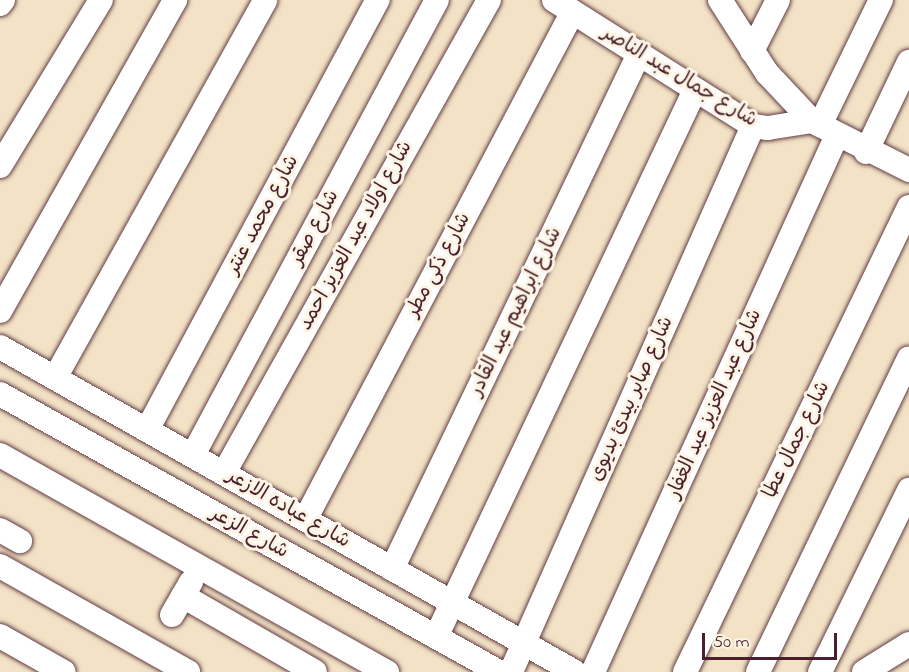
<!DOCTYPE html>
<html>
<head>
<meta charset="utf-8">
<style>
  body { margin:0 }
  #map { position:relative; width:909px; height:672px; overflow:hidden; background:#f3e2c6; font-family:"Indie Flower","Playpen Sans Arabic",sans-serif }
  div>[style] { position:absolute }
  .roads { filter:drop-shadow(0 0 2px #633c42) drop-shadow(0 0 2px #633c42) }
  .minor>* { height:24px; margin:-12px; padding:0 12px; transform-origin:12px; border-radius:12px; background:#fff }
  span { translate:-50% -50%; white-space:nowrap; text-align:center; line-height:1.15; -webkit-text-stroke:6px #fcf5e5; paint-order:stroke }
  .street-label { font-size:20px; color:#4a1f2b }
  .scale { position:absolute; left:702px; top:633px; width:135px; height:27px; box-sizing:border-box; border:3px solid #4a1f2b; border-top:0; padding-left:8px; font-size:18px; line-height:21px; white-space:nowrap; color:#4a1f2b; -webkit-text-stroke:4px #fcf5e5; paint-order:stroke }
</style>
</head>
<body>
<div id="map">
  <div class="roads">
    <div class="minor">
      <div style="left:554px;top:0;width:236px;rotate:32.3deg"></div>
      <div style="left:753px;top:126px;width:15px;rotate:8deg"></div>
      <div style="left:768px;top:128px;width:45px;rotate:-9deg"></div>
      <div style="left:720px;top:0;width:87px;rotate:57.2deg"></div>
      <div style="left:767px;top:73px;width:66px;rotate:46.8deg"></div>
      <div style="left:812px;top:121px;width:109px;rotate:26.8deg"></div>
      <div style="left:0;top:4px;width:5px;rotate:-53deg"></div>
      <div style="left:752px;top:51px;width:57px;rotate:-63deg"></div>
      <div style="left:820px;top:125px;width:139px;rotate:-64deg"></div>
      <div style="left:866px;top:152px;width:100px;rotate:-64.5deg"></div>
      <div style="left:0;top:166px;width:194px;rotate:-58.7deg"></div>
      <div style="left:0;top:311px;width:357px;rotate:-60.6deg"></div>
      <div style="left:0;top:347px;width:660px;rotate:29.48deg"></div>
      <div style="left:55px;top:378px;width:432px;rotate:-60.9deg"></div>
      <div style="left:0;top:394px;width:571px;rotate:29.12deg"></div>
      <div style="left:147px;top:430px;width:488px;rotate:-61.8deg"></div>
      <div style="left:0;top:455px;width:444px;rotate:29.3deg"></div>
      <div style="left:193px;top:455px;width:516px;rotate:-61.8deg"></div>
      <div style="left:224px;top:473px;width:542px;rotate:-60.74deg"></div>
      <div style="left:306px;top:518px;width:571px;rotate:-62.22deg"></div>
      <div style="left:0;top:530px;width:23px;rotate:29deg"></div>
      <div style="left:0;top:566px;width:216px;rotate:29.4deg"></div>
      <div style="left:392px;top:569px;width:571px;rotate:-64.38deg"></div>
      <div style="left:183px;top:596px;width:152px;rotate:29.9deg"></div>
      <div style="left:172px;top:615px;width:38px;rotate:-60deg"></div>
      <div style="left:0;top:636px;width:73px;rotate:29.4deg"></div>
      <div style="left:436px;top:637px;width:605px;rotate:-64.66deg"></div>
      <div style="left:511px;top:672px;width:597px;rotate:-66.1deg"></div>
      <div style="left:593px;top:672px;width:590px;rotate:-65.56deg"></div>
      <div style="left:685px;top:672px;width:516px;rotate:-64.28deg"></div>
      <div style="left:758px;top:672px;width:348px;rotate:-64.3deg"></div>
      <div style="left:820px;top:672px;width:203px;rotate:-63.9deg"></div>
      <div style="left:864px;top:672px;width:53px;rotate:-31.9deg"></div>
    </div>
  </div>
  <div class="street-label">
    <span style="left:679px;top:77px;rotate:31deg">شارع جمال عبد الناصر</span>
    <span style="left:263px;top:215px;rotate:-62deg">شارع محمد عنتر</span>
    <span style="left:315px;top:228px;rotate:-62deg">شارع صقر</span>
    <span style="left:356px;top:236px;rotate:-61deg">شارع اولاد عبد العزيز احمد</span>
    <span style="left:439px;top:265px;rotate:-62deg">شارع ذكى مطر</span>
    <span style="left:516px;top:312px;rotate:-64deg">شارع ابراهيم عبد القادر</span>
    <span style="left:632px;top:399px;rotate:-66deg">شارع صابر بيدئ بديوى</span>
    <span style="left:715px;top:404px;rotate:-66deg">شارع عبد العزيز عبد الغفار</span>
    <span style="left:797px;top:440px;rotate:-64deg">شارع جمال عطا</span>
    <span style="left:288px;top:509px;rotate:30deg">شارع عباده الازعر</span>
    <span style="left:249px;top:533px;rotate:29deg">شارع الزعر</span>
  </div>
  <div class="scale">50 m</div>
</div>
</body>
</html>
